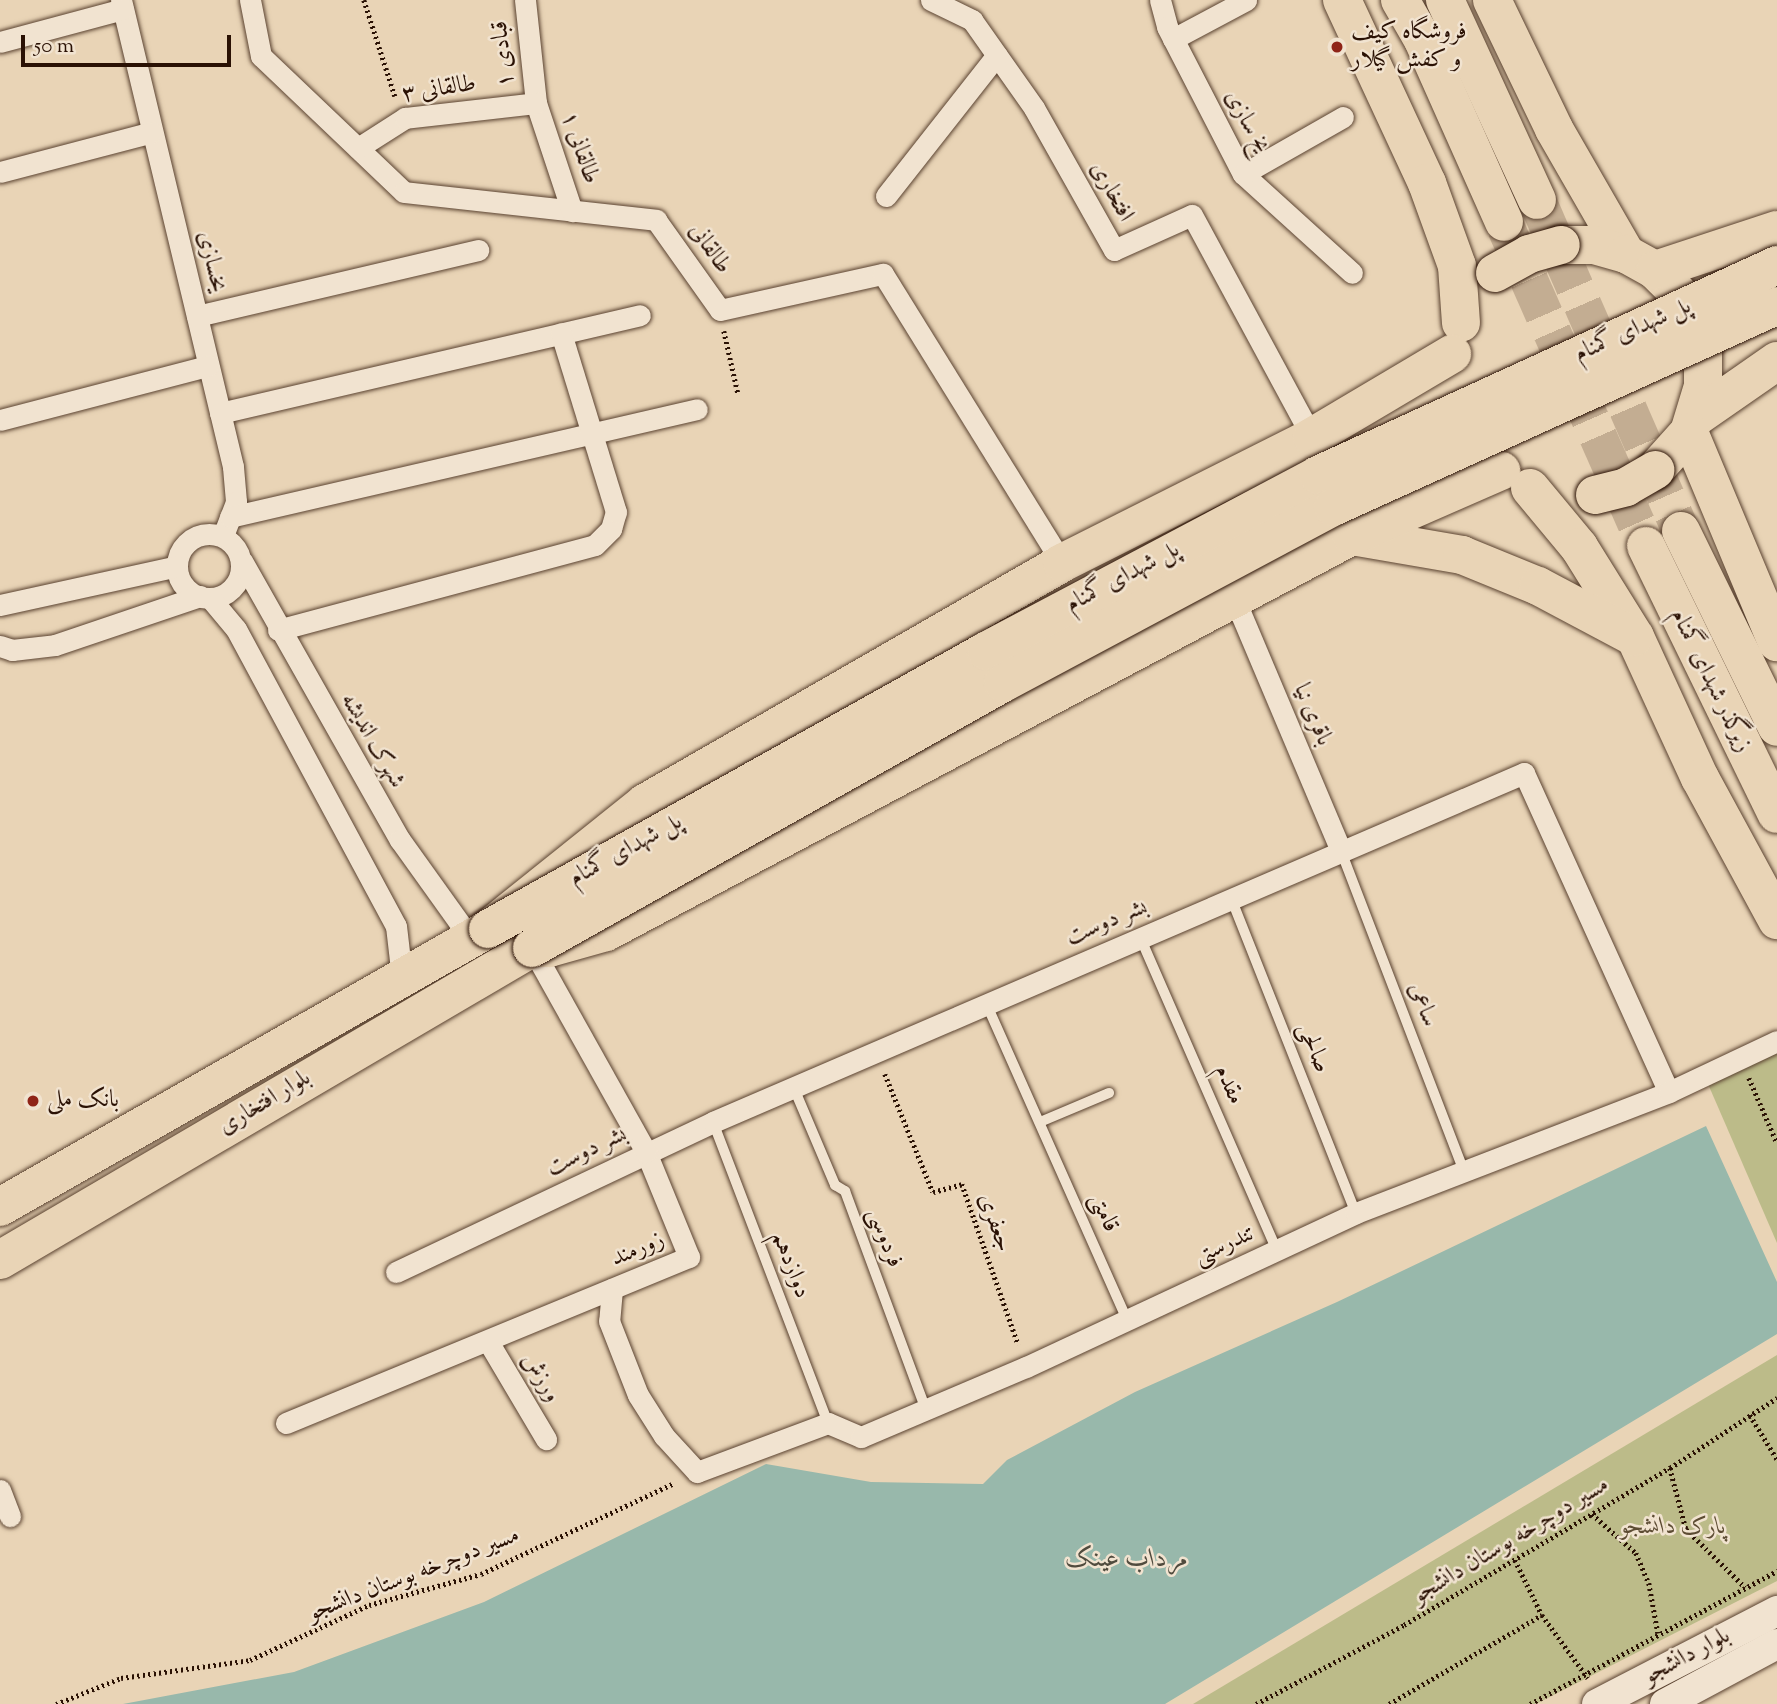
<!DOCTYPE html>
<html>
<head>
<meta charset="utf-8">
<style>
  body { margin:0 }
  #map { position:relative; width:1777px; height:1704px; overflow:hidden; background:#e9d4b6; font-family:"Sorts Mill Goudy",Amiri,serif }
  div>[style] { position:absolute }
  .green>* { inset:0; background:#bcbb89 }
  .water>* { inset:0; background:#98b8ab }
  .highway-tunnel>* { height:38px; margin-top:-19px; transform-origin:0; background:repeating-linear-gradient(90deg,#c3ad92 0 38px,transparent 0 57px) }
  .path>* { height:4.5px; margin-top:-2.25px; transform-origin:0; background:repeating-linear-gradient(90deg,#2a1104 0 2px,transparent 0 5.5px) }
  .roads { filter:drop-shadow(0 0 2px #5a4230) drop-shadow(0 0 2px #5a4230) }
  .lane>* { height:10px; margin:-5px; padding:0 5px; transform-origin:5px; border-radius:5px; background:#f1e3d0 }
  .street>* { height:21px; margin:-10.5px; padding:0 10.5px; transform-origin:10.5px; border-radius:10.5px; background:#f1e3d0 }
  .street>.ring { margin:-10.5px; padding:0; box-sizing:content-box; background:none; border:21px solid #f1e3d0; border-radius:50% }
  .secondary>* { height:30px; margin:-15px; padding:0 15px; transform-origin:15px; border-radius:15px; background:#f1e3d0 }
  .highway>* { height:38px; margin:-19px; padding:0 19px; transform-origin:19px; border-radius:19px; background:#e9d4b6 }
  .bridges { filter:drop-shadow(0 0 2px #2a1104) drop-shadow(0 0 2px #2a1104) }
  .highway-bridge>* { height:38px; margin:-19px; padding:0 19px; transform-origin:19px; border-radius:19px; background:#e9d4b6 }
  .dots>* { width:19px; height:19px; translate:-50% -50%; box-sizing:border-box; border:4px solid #f1e3d0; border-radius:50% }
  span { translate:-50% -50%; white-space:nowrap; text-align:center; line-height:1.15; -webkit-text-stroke:5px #f1e3d0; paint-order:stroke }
  .poi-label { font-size:24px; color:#2a1104 }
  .left { translate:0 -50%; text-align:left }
  .street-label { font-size:24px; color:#2a1104 }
  .park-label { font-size:24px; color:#5d4c33; font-style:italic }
  .water-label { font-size:26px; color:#504b3e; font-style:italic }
  .scale { position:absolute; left:21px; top:35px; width:210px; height:32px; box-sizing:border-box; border:4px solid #2a1104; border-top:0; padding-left:9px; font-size:21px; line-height:24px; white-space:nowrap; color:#2a1104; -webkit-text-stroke:5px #f1e3d0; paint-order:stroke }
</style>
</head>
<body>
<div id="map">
  <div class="green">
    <div style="clip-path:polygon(1777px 1051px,1777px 1243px,1708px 1084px)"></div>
    <div style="clip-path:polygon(1777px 1355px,1777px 1581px,1536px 1704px,1193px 1704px)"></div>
  </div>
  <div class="water">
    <div style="clip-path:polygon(1706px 1126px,1777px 1282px,1777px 1334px,1165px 1704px,123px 1704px,294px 1672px,484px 1602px,766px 1464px,871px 1482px,983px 1484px,1007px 1460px,1135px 1392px,1337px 1302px)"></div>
  </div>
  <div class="highway-tunnel">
    <div style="left:1537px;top:200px;width:361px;rotate:66.5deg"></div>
    <div style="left:1506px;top:228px;width:347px;rotate:66.2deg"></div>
  </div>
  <div class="path">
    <div style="left:364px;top:0;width:101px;rotate:72.1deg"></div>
    <div style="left:724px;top:331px;width:64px;rotate:77.3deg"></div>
    <div style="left:885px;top:1074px;width:127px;rotate:67.9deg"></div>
    <div style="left:933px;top:1192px;width:30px;rotate:-15deg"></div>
    <div style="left:962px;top:1184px;width:170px;rotate:70.7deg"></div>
    <div style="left:1749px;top:1078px;width:71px;rotate:66.7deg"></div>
    <div style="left:1750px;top:1415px;width:52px;rotate:58.5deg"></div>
    <div style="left:1670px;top:1468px;width:63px;rotate:75.3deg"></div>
    <div style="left:1686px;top:1529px;width:83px;rotate:44.5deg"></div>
    <div style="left:1592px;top:1514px;width:59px;rotate:41.6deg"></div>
    <div style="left:1636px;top:1553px;width:33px;rotate:67deg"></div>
    <div style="left:1649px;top:1583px;width:51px;rotate:79.8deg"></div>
    <div style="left:1515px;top:1560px;width:61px;rotate:63.9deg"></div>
    <div style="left:56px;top:1704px;width:70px;rotate:-21.8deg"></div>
    <div style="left:121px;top:1678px;width:130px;rotate:-7.9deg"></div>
    <div style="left:250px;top:1660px;width:131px;rotate:-24.8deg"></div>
    <div style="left:369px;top:1605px;width:116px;rotate:-15.5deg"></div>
    <div style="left:481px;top:1574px;width:213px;rotate:-25.2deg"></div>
    <div style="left:1256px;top:1704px;width:168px;rotate:-28.1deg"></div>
    <div style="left:1404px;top:1625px;width:309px;rotate:-30.6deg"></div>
    <div style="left:1670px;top:1468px;width:128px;rotate:-33.2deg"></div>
    <div style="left:1389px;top:1704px;width:177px;rotate:-30.2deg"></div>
    <div style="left:1542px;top:1615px;width:78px;rotate:53.9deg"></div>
    <div style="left:1530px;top:1704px;width:281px;rotate:-28.3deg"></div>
  </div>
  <div class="roads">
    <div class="lane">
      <div style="left:1341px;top:851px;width:346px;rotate:69deg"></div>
      <div style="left:1231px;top:898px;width:339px;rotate:68.4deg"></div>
      <div style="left:1140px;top:937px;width:342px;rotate:66.4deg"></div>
      <div style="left:986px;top:1003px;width:347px;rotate:66deg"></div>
      <div style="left:793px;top:1086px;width:108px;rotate:67deg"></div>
      <div style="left:835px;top:1185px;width:12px;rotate:31deg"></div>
      <div style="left:845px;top:1191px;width:233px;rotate:69.7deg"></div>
      <div style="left:713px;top:1122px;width:322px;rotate:69.1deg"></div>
      <div style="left:1040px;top:1122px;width:75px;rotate:-22.8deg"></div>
    </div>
    <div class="street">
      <div style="left:121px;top:0;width:480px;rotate:76.5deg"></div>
      <div style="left:233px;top:467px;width:35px;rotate:85deg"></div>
      <div style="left:236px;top:502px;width:36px;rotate:111deg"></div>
      <div style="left:250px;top:0;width:57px;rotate:78.9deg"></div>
      <div style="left:261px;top:56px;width:197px;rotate:43.6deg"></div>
      <div style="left:404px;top:192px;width:254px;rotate:6.3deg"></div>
      <div style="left:656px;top:220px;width:110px;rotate:54.6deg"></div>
      <div style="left:720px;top:310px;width:167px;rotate:-12.5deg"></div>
      <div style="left:883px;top:274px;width:340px;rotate:58.2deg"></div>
      <div style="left:525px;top:0;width:104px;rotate:83.9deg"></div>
      <div style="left:536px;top:103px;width:114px;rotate:71.6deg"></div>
      <div style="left:931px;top:0;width:46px;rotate:26deg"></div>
      <div style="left:972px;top:20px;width:108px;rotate:54.8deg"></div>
      <div style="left:1034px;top:108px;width:163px;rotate:60.6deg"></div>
      <div style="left:1114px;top:250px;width:85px;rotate:-24.2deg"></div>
      <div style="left:1192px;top:215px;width:252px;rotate:61.6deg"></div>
      <div style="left:1160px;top:0;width:28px;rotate:75deg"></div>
      <div style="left:1167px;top:27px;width:165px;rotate:62.7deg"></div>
      <div style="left:1243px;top:174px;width:147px;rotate:42.2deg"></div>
      <div style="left:1173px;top:39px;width:83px;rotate:-28.1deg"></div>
      <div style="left:0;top:42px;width:127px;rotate:-15deg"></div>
      <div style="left:358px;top:148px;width:56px;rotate:-32.6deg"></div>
      <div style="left:405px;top:118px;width:132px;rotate:-6.5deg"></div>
      <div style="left:0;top:172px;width:157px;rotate:-14.7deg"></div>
      <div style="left:1243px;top:174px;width:115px;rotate:-29.7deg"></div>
      <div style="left:886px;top:196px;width:179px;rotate:-51.8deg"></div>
      <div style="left:197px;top:316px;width:289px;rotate:-13.2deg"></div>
      <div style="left:220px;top:413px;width:431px;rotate:-13.1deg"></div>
      <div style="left:0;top:420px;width:215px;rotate:-14.6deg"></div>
      <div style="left:230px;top:517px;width:479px;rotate:-13deg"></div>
      <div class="ring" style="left:177px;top:534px;width:43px;height:43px"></div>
      <div style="left:242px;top:561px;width:321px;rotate:60.5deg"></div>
      <div style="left:400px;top:840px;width:122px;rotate:54.4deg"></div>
      <div style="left:210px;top:598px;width:40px;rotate:50deg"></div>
      <div style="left:236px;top:629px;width:337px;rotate:61.7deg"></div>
      <div style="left:396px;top:926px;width:52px;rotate:83.4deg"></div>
      <div style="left:1235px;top:600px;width:272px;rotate:67.1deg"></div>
      <div style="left:0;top:605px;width:181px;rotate:-12.4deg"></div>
      <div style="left:278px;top:630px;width:328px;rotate:-15deg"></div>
      <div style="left:595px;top:545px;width:23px;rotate:-45deg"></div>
      <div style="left:611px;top:529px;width:18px;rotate:-74deg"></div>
      <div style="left:616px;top:512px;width:187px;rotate:-107.1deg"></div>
      <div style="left:0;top:646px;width:13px;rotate:18deg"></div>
      <div style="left:12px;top:650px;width:43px;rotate:-6.6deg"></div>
      <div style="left:55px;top:645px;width:153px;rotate:-18.7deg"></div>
      <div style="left:396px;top:1272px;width:351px;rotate:-25.3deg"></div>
      <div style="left:713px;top:1122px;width:883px;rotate:-23.28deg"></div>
      <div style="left:1524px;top:773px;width:350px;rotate:65.6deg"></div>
      <div style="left:612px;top:1289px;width:32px;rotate:95deg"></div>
      <div style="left:609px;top:1321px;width:79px;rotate:68.6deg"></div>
      <div style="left:638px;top:1395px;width:49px;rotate:57.6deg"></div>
      <div style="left:664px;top:1436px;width:49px;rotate:47.5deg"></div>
      <div style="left:697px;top:1472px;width:140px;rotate:-20.5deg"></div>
      <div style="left:828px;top:1423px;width:36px;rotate:23deg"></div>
      <div style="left:861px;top:1437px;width:179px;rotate:-23deg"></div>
      <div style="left:1026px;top:1367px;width:364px;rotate:-25deg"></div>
      <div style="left:1356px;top:1213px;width:336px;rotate:-21.1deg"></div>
      <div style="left:1669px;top:1092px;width:119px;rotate:-25.3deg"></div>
      <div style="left:489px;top:1343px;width:112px;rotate:59.3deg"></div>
      <div style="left:286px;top:1423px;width:436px;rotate:-22.4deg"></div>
      <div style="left:689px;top:1257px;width:113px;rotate:-112.3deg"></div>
      <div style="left:646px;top:1152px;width:234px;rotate:-119.2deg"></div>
      <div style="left:0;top:1490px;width:28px;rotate:69deg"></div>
    </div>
    <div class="secondary">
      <div style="left:1597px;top:1704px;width:203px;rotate:-27.3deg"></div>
      <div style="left:1665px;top:1704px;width:127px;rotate:-28.2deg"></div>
    </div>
    <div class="highway">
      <div style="left:1342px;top:0;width:202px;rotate:65.1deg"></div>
      <div style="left:1427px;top:183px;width:88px;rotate:70.1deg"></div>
      <div style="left:1457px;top:266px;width:57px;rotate:86deg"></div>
      <div style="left:1400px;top:0;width:46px;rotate:60.1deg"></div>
      <div style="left:1423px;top:40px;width:199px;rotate:66deg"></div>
      <div style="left:1445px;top:0;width:220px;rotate:65.3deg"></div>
      <div style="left:1492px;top:0;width:143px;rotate:64.3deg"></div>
      <div style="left:1554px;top:129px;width:144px;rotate:60.1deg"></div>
      <div style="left:1561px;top:245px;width:33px"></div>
      <div style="left:1594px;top:245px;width:33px;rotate:16deg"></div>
      <div style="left:1626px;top:254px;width:33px;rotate:29deg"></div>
      <div style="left:1655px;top:270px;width:33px;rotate:45deg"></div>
      <div style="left:1678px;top:293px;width:33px;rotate:59deg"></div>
      <div style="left:1695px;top:321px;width:33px;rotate:76deg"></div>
      <div style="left:1703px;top:353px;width:33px;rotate:90deg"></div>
      <div style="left:1703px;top:386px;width:48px;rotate:106.9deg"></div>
      <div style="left:1689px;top:432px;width:51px;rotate:131.8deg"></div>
      <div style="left:1655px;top:270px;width:128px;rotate:-18.2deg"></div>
      <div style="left:1695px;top:418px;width:100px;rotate:-34.8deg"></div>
      <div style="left:1689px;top:432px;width:228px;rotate:67.3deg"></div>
      <div style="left:1530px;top:488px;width:77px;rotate:50.3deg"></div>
      <div style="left:1579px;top:547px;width:106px;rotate:58.1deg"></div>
      <div style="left:1635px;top:637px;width:155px;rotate:65.3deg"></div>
      <div style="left:1700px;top:778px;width:162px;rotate:61.5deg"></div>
      <div style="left:1681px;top:531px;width:218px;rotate:63.9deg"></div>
      <div style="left:1352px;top:536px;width:112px;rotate:9.8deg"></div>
      <div style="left:1462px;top:555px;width:82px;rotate:22.2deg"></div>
      <div style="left:1538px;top:586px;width:109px;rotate:28deg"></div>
      <div style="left:1646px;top:546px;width:298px;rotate:64deg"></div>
      <div style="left:0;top:1207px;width:562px;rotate:-29.67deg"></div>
      <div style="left:488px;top:929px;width:201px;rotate:-38.7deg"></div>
      <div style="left:645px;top:803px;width:481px;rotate:-29.9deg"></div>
      <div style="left:1062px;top:563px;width:280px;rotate:-26.7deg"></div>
      <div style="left:1312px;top:437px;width:163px;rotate:-30.7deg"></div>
      <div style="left:0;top:1260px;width:617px;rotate:-30.39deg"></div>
      <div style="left:532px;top:948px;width:17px"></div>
      <div style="left:549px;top:948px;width:59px;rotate:-15.7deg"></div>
      <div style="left:606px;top:932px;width:845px;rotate:-27.96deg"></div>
      <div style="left:1352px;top:536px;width:163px;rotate:-23.6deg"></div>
    </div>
  </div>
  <div class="bridges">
    <div class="highway-bridge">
      <div style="left:1495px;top:273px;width:39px;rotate:-29deg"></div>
      <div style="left:1529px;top:254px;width:33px;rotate:-16deg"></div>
      <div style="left:1595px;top:495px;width:32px;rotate:-14deg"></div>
      <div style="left:1626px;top:487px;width:34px;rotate:-30deg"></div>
      <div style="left:488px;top:929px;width:570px;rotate:-29.17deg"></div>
      <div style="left:986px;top:651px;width:376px;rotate:-27.9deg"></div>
      <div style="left:1318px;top:475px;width:505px;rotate:-24.58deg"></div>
      <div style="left:532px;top:948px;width:540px;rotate:-29.36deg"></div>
      <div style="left:1003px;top:683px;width:374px;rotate:-28.1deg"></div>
      <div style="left:1333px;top:507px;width:487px;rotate:-24.4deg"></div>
    </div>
  </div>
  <div class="dots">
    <div style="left:1337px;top:47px;background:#8f2418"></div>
    <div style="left:33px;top:1101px;background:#8f2418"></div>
  </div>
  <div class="poi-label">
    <span class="left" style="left:1351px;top:47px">فروشگاه کیف<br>و کفش گیلار</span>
    <span class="left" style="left:47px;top:1101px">بانک ملی</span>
  </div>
  <div class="street-label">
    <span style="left:504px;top:54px;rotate:-96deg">قبادی ۱</span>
    <span style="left:439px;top:90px;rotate:-9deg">طالقانی ۳</span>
    <span style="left:1246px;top:122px;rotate:62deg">یخ سازی</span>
    <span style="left:579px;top:148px;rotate:71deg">طالقانی ۱</span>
    <span style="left:1111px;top:192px;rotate:61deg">افتخاری</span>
    <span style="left:709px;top:249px;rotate:55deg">طالقانی</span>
    <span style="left:211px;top:262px;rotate:77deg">یخسازی</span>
    <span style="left:1633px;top:331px;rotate:-24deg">پل شهدای گمنام</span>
    <span style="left:1123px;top:578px;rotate:-28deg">پل شهدای گمنام</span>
    <span style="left:1710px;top:681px;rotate:64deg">زیرگذر شهدای گمنام</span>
    <span style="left:1312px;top:715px;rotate:67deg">باقری نیا</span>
    <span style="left:372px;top:741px;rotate:60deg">شهرک اندیشه</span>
    <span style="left:626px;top:851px;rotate:-29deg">پل شهدای گمنام</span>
    <span style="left:1107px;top:923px;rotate:-23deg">بشر دوست</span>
    <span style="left:1422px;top:1005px;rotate:69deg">ساعی</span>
    <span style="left:1313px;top:1048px;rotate:68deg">صالحی</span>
    <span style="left:1228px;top:1085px;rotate:66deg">مقدم</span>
    <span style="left:265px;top:1103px;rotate:-31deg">بلوار افتخاری</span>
    <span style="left:587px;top:1152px;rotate:-26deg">بشر دوست</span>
    <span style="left:1103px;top:1213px;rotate:66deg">قامتی</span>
    <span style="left:994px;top:1223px;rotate:71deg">جعفری</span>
    <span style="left:884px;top:1238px;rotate:69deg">فردوسی</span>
    <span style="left:1225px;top:1246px;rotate:-25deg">تندرستی</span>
    <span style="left:638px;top:1250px;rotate:-23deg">زورمند</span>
    <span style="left:790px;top:1265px;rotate:69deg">دوازدهم</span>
    <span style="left:540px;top:1378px;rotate:59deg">ورزش</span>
    <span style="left:1511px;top:1541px;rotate:-31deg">مسیر دوچرخه بوستان دانشجو</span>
    <span style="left:414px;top:1575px;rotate:-21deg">مسیر دوچرخه بوستان دانشجو</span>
    <span style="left:1687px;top:1657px;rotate:-28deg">بلوار دانشجو</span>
  </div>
  <div class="park-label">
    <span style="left:1673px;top:1528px">پارک دانشجو</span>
  </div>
  <div class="water-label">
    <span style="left:1127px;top:1560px">مرداب عینک</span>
  </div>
  <div class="scale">50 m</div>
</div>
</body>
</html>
